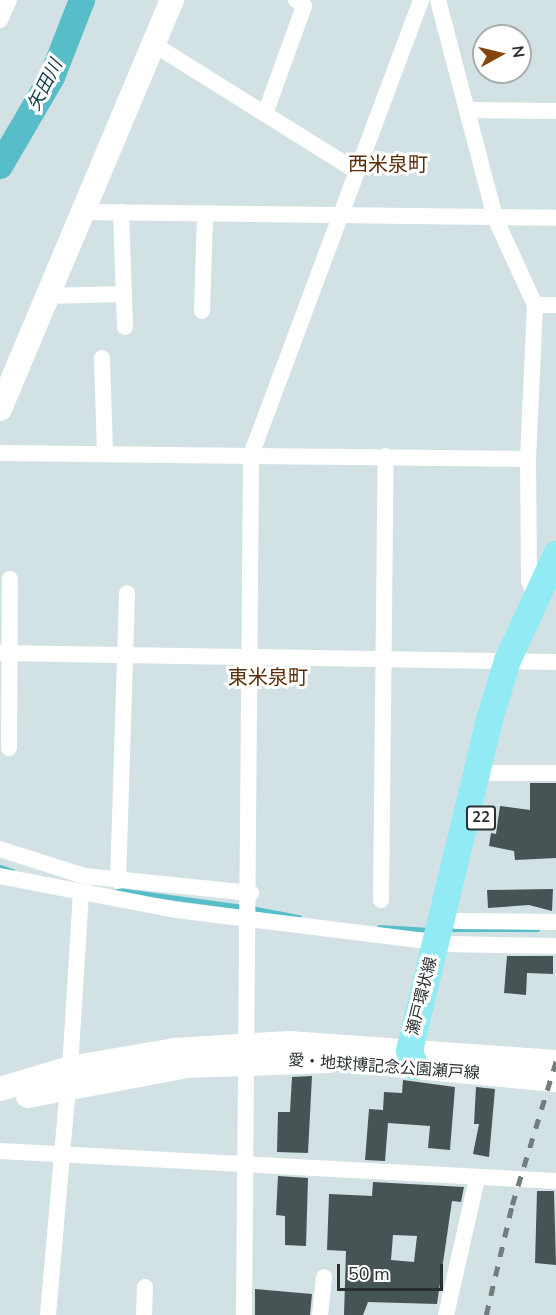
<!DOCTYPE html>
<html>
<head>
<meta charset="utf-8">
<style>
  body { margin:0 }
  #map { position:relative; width:556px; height:1315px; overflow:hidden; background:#d2e2e4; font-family:"Nunito Sans","Noto Sans JP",sans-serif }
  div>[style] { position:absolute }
  .stream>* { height:4.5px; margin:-2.25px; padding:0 2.25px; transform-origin:2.25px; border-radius:2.25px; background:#57bdc8 }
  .river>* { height:26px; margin:-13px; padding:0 13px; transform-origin:13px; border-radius:13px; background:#57bdc8 }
  .building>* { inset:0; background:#465455 }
  .street>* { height:16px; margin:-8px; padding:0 8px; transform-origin:8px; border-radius:8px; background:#fff }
  .secondary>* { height:24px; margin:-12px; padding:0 12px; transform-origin:12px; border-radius:12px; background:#fff }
  .primary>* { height:27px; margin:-13.5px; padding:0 13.5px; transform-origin:13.5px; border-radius:13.5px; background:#92ebf4 }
  .rail>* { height:4.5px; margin-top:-2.25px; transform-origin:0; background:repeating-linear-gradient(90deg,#737d7e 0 10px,transparent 0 20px) }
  span { translate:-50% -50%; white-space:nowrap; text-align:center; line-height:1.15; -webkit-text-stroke:6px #fff; paint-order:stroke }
  .shield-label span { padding:2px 4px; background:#fff; border:2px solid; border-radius:4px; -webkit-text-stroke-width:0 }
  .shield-label { font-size:15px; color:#2b3131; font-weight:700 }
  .street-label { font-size:16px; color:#2b3131 }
  .water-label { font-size:18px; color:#0d3d42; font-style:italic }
  .quarter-label { font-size:20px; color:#5a2e09 }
  .north { position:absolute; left:472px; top:24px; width:60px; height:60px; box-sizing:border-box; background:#fff; border:2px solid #aaadad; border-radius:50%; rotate:82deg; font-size:16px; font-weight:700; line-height:24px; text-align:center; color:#2b3131 }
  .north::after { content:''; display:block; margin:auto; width:21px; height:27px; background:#86460d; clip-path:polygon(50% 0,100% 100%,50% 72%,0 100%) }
  .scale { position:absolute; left:337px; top:1264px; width:106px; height:27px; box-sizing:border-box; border:3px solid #2b3131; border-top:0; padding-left:8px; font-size:18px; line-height:21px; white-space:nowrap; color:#2b3131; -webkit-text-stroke:4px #fff; paint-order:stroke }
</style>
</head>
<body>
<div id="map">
  <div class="stream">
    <div style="left:0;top:867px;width:13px;rotate:18deg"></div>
    <div style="left:118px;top:890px;width:126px;rotate:7.7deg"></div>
    <div style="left:251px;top:908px;width:49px;rotate:10.6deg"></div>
    <div style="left:379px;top:927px;width:51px;rotate:3.4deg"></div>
    <div style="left:448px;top:930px;width:90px"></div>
  </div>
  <div class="river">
    <div style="left:0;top:166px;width:103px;rotate:-59.7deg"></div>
    <div style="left:52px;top:77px;width:83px;rotate:-68.7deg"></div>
  </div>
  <div class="building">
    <div style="clip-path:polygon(530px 783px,556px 783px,556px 858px,515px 860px,514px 851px,489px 846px,491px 833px,496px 834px,500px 806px,530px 810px)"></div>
    <div style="clip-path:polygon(553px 889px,552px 911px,529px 905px,488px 908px,487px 890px)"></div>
    <div style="clip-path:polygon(507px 956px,553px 956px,553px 974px,527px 973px,526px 995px,504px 993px)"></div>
    <div style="clip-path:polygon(312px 1076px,308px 1153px,277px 1152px,278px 1112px,290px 1112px,292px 1077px)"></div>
    <div style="clip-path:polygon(403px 1080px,455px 1087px,450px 1150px,428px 1148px,430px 1126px,388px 1123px,385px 1161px,365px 1160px,369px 1109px,383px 1110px,384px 1092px,402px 1093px)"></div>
    <div style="clip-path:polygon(476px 1087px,495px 1089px,489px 1157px,473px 1154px,479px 1124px,474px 1124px)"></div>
    <div style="clip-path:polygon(278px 1176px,308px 1178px,306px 1246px,285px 1245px,285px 1216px,276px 1215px)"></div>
    <div style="clip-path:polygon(evenodd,373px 1182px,464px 1187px,461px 1202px,452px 1201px,437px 1304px,368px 1302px,363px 1315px,344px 1315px,346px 1251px,327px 1250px,329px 1194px,372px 1196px,373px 1182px,393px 1235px,417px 1236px,414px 1262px,391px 1260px,393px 1235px)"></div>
    <div style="clip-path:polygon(537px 1191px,554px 1191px,556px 1265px,535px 1263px)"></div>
    <div style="clip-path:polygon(255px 1289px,312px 1294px,310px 1315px,255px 1315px)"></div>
  </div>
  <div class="street">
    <div style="left:438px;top:0;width:225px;rotate:75.3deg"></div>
    <div style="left:495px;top:218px;width:96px;rotate:65.3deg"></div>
    <div style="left:535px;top:305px;width:154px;rotate:92.6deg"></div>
    <div style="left:528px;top:459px;width:122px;rotate:89.5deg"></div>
    <div style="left:529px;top:581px;width:15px;rotate:67deg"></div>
    <div style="left:0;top:20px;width:22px;rotate:-66deg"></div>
    <div style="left:153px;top:44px;width:239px;rotate:32deg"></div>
    <div style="left:468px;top:110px;width:88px;rotate:0.7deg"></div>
    <div style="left:265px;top:114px;width:115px;rotate:-70.1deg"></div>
    <div style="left:304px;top:6px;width:10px;rotate:-143deg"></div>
    <div style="left:83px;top:212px;width:473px;rotate:0.7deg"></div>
    <div style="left:121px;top:212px;width:115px;rotate:88deg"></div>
    <div style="left:46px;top:296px;width:78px;rotate:-1.5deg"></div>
    <div style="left:535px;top:305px;width:21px"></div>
    <div style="left:202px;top:311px;width:96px;rotate:-88.2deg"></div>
    <div style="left:102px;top:358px;width:95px;rotate:88.2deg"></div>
    <div style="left:0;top:453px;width:528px;rotate:0.65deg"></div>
    <div style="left:0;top:653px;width:556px;rotate:0.93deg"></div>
    <div style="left:9px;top:748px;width:169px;rotate:-89.7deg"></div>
    <div style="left:492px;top:773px;width:64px"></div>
    <div style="left:0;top:849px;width:88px;rotate:17.8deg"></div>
    <div style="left:84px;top:876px;width:168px;rotate:5.8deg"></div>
    <div style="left:0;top:876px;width:180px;rotate:10.9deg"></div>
    <div style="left:177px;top:910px;width:260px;rotate:7.1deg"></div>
    <div style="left:118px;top:881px;width:288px;rotate:-88.2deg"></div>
    <div style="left:381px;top:900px;width:444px;rotate:-89.4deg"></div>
    <div style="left:456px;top:921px;width:100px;rotate:0.6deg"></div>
    <div style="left:449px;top:944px;width:107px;rotate:1.1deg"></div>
    <div style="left:70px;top:1068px;width:173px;rotate:-86.4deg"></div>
    <div style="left:0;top:1151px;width:557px;rotate:3.09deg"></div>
    <div style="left:48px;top:1315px;width:230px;rotate:-85deg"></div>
    <div style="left:144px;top:1315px;width:28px;rotate:-88deg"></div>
    <div style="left:244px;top:1315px;width:860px;rotate:-89.53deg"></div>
    <div style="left:251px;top:455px;width:486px;rotate:-69.5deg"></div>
    <div style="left:320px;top:1315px;width:38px;rotate:-84deg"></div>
    <div style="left:446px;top:1315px;width:140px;rotate:-77.2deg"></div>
  </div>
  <div class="secondary">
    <div style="left:0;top:409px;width:444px;rotate:-67.2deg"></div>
    <div style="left:394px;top:1065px;width:163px;rotate:5.3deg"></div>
    <div style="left:0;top:1089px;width:73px;rotate:-16.7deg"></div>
    <div style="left:70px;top:1068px;width:106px;rotate:-9.8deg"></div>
    <div style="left:174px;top:1050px;width:116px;rotate:-3.5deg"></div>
    <div style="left:290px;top:1043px;width:267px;rotate:4.1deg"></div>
    <div style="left:28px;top:1096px;width:162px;rotate:-10.7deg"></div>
    <div style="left:187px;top:1066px;width:142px;rotate:-2deg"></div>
  </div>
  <div class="primary">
    <div style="left:414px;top:1066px;width:17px;rotate:-107deg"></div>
    <div style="left:409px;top:1050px;width:341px;rotate:-76.4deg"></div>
    <div style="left:489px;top:719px;width:62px;rotate:-73deg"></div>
    <div style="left:507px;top:660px;width:117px;rotate:-65.2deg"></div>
  </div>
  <div class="rail">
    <div style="left:486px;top:1315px;width:113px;rotate:-76.7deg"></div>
    <div style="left:512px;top:1205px;width:151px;rotate:-73deg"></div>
  </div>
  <div class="shield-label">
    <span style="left:481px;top:818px">22</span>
  </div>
  <div class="street-label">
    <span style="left:422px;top:996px;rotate:-76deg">瀬戸環状線</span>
    <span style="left:384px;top:1067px;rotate:4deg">愛・地球博記念公園瀬戸線</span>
  </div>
  <div class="water-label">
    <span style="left:45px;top:85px;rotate:-63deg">矢田川</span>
  </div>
  <div class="quarter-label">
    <span style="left:388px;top:164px">西米泉町</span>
    <span style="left:268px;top:677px">東米泉町</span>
  </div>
  <div class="north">N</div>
  <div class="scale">50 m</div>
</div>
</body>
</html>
